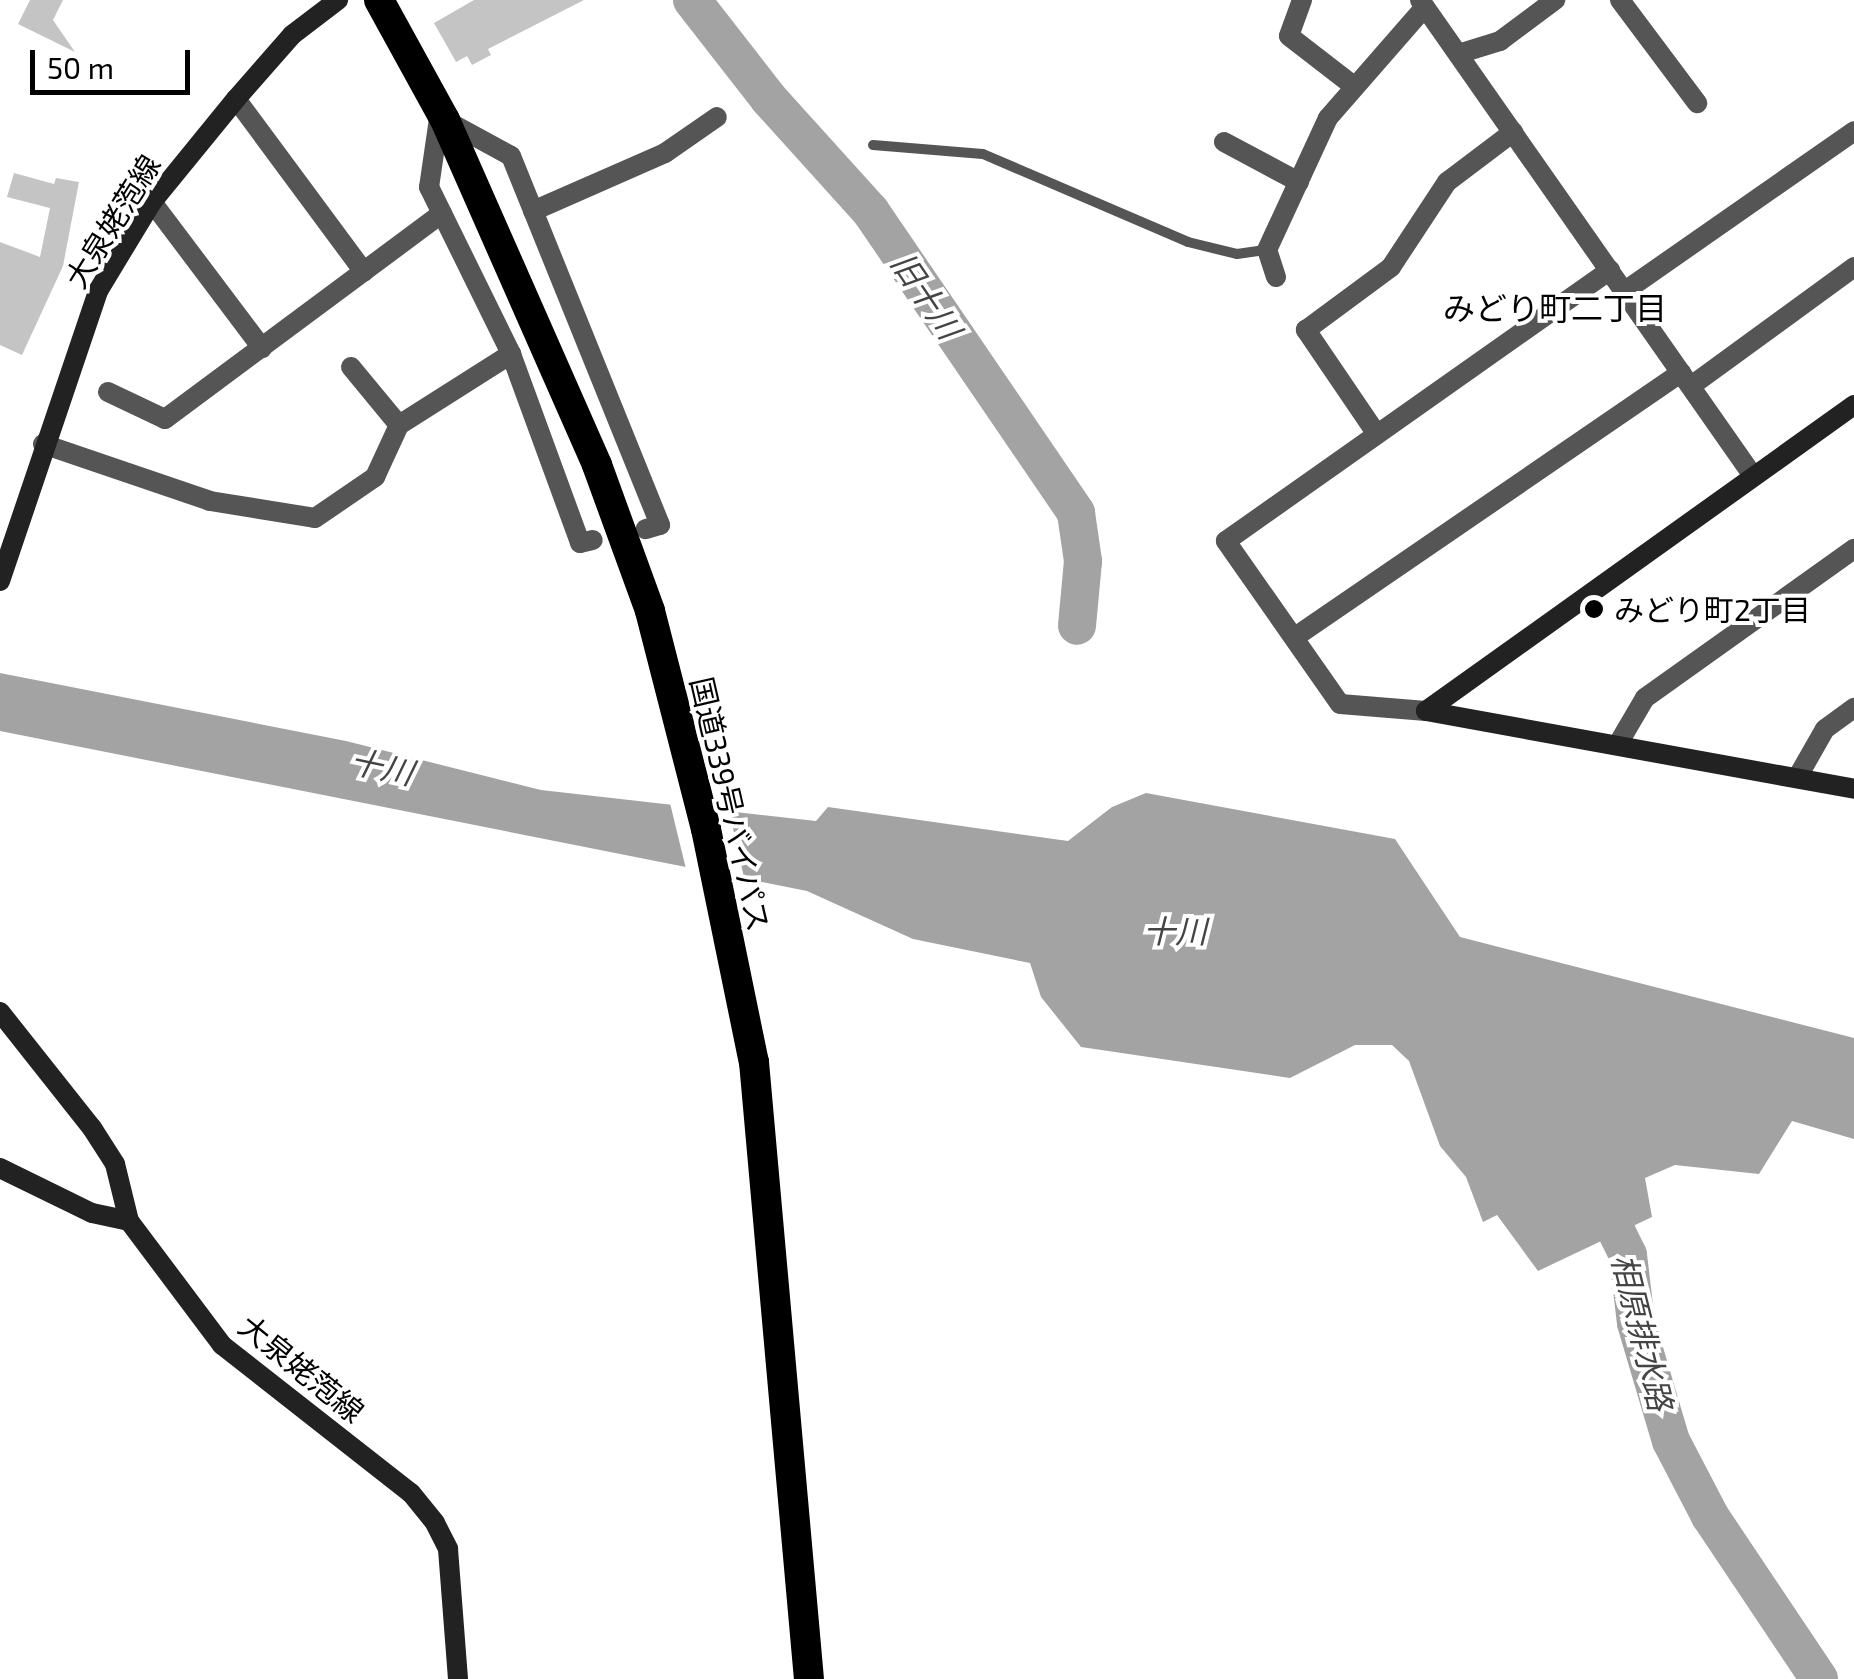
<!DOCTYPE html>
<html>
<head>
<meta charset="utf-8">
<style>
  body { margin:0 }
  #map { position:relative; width:1854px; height:1679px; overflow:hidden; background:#fff; font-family:"Exo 2","Noto Sans JP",sans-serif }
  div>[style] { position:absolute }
  .water>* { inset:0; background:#a3a3a3 }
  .pier>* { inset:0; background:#fff }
  .river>* { height:38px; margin:-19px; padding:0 19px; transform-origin:19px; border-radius:19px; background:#a3a3a3 }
  .building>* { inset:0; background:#c4c4c4 }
  .lane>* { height:10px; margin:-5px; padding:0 5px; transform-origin:5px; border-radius:5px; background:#555 }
  .street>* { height:20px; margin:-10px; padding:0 10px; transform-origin:10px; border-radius:10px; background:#555 }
  .secondary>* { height:20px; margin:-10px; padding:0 10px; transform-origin:10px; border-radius:10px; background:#222 }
  .highway>* { height:30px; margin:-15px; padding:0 15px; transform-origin:15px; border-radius:15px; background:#000 }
  .dots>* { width:28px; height:28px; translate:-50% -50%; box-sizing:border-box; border:5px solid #fff; border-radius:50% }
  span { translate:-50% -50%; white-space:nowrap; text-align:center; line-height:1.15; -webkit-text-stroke:8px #fff; paint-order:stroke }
  .street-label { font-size:30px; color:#000 }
  .poi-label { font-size:30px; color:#000 }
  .left { translate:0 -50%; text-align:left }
  .water-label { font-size:32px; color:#444; font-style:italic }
  .neighbourhood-label { font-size:32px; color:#000 }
  .scale { position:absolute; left:30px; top:50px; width:160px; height:45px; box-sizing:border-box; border:5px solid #000; border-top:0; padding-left:12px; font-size:30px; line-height:35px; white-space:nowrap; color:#000; -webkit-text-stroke:8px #fff; paint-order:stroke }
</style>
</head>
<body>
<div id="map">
  <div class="water">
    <div style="clip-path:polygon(0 673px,346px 741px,541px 790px,816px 821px,828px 807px,1068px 841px,1112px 807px,1146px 793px,1395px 839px,1460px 937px,1854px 1038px,1854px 1139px,1792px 1121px,1759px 1174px,1675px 1165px,1645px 1178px,1652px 1217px,1538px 1271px,1497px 1215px,1483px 1222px,1466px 1177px,1440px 1146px,1409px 1061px,1392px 1045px,1355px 1045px,1290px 1078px,1081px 1047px,1041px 997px,1030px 963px,913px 939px,807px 891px,0 731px)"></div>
  </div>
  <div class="pier">
    <div style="clip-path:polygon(669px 799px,728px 806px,745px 882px,686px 869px)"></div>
  </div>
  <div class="river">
    <div style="left:692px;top:0;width:125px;rotate:52.1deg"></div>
    <div style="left:769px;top:99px;width:152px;rotate:47.9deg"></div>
    <div style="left:871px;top:212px;width:364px;rotate:55.7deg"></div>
    <div style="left:1076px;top:513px;width:49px;rotate:81.7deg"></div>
    <div style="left:1083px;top:561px;width:65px;rotate:95.3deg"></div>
    <div style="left:1596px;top:1190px;width:72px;rotate:63.8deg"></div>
    <div style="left:1628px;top:1255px;width:68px;rotate:83.3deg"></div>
    <div style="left:1636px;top:1323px;width:123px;rotate:73.5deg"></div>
    <div style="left:1671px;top:1441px;width:85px;rotate:62.5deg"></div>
    <div style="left:1710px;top:1516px;width:196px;rotate:56.2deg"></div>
  </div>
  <div class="building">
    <div style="clip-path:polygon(30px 0,63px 0,53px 20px,75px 52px,18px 24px)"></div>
    <div style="clip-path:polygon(474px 0,584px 0,488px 49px,491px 55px,472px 65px,467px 56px,456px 62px,434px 23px)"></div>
    <div style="clip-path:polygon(14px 173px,54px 184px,56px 178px,79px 182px,63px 266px,22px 355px,0 345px,0 242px,40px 257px,50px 208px,7px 197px)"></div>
  </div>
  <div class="lane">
    <div style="left:873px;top:145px;width:110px;rotate:4.7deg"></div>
    <div style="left:983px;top:154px;width:223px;rotate:23.2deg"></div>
    <div style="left:1188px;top:242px;width:50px;rotate:13.8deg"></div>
    <div style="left:1237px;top:254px;width:30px;rotate:-8deg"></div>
  </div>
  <div class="street">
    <div style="left:1302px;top:0;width:38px;rotate:110deg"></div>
    <div style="left:1289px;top:36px;width:83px;rotate:37.7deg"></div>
    <div style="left:1420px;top:0;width:581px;rotate:55.02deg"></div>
    <div style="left:1620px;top:0;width:129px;rotate:53.2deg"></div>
    <div style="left:1458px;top:54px;width:44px;rotate:-17.2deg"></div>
    <div style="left:1500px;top:41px;width:69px;rotate:-36.7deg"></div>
    <div style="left:236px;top:99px;width:215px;rotate:53.5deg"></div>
    <div style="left:440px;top:112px;width:76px;rotate:98.3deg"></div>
    <div style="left:429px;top:187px;width:186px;rotate:63.8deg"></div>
    <div style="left:511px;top:354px;width:201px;rotate:69.9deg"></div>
    <div style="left:580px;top:543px;width:13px;rotate:-13deg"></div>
    <div style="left:445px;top:120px;width:75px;rotate:28.6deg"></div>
    <div style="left:511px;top:156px;width:398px;rotate:68deg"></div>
    <div style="left:660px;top:525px;width:15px;rotate:164deg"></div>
    <div style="left:1224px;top:142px;width:85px;rotate:28.1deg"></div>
    <div style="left:152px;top:202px;width:183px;rotate:53deg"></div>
    <div style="left:533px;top:211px;width:144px;rotate:-23.7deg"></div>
    <div style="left:665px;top:153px;width:63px;rotate:-34.7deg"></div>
    <div style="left:1276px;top:277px;width:28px;rotate:-108deg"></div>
    <div style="left:1267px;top:250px;width:145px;rotate:-65.2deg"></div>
    <div style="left:1328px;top:118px;width:147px;rotate:-48.9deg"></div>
    <div style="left:1625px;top:291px;width:279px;rotate:-34.9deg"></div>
    <div style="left:351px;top:367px;width:75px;rotate:50.4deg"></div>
    <div style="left:1691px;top:386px;width:202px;rotate:-36.1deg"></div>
    <div style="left:108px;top:392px;width:63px;rotate:25.3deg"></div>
    <div style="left:165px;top:419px;width:345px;rotate:-36.6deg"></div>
    <div style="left:1376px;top:433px;width:125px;rotate:-124.2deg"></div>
    <div style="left:1306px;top:330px;width:106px;rotate:-36.5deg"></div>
    <div style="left:1391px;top:267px;width:102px;rotate:-56.6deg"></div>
    <div style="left:1447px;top:182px;width:83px;rotate:-37.1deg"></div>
    <div style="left:43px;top:444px;width:176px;rotate:18.8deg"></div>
    <div style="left:210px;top:501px;width:106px;rotate:9.2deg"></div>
    <div style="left:315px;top:518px;width:73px;rotate:-34.3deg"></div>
    <div style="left:375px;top:477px;width:57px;rotate:-65.2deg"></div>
    <div style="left:399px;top:425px;width:133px;rotate:-32.4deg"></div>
    <div style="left:1295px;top:637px;width:468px;rotate:-34.4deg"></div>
    <div style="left:1426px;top:711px;width:86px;rotate:-175.3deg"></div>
    <div style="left:1340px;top:704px;width:199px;rotate:-125deg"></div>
    <div style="left:1226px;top:541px;width:470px;rotate:-35.2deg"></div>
    <div style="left:1618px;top:744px;width:53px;rotate:-59.6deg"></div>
    <div style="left:1645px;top:698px;width:257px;rotate:-35.5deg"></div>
    <div style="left:1797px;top:778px;width:56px;rotate:-60.3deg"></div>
    <div style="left:1825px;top:729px;width:36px;rotate:-36deg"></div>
  </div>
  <div class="secondary">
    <div style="left:0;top:581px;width:306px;rotate:-71.3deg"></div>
    <div style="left:98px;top:291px;width:104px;rotate:-58.8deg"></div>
    <div style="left:152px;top:202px;width:133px;rotate:-50.8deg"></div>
    <div style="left:236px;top:99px;width:85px;rotate:-48.8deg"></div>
    <div style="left:292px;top:35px;width:58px;rotate:-37.3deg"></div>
    <div style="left:1426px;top:711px;width:526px;rotate:-35.56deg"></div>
    <div style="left:1426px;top:711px;width:435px;rotate:10.3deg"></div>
    <div style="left:0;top:1012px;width:148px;rotate:51.6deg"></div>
    <div style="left:92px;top:1128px;width:43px;rotate:57.4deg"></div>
    <div style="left:115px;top:1164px;width:59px;rotate:76.2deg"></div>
    <div style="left:129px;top:1221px;width:155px;rotate:53.1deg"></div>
    <div style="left:222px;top:1345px;width:240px;rotate:38.1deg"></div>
    <div style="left:411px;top:1493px;width:38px;rotate:51deg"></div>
    <div style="left:435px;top:1523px;width:29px;rotate:63deg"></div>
    <div style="left:448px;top:1549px;width:130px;rotate:85.6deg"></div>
    <div style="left:0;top:1168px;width:102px;rotate:26.1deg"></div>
    <div style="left:92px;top:1213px;width:38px;rotate:12deg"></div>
  </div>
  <div class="highway">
    <div style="left:379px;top:0;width:137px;rotate:61.2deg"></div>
    <div style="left:445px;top:120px;width:377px;rotate:66.2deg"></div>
    <div style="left:597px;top:465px;width:155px;rotate:70deg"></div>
    <div style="left:650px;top:611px;width:225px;rotate:75.6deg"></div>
    <div style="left:706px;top:829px;width:238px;rotate:78.4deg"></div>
    <div style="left:754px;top:1062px;width:619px;rotate:84.91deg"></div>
  </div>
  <div class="dots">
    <div style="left:1594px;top:609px;background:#000"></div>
  </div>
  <div class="street-label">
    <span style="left:112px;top:221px;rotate:-58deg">大泉姥萢線</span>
    <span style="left:731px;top:804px;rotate:77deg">国道339号バイパス</span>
    <span style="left:302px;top:1368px;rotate:39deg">大泉姥萢線</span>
  </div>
  <div class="poi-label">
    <span class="left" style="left:1614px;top:609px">みどり町2丁目</span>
  </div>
  <div class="water-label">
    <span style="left:927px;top:295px;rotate:56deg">旧十川</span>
    <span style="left:382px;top:766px;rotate:12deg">十川</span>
    <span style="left:1175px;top:930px">十川</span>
    <span style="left:1643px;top:1332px;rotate:76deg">相原排水路</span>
  </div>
  <div class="neighbourhood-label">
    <span style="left:1555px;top:307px">みどり町二丁目</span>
  </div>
  <div class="scale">50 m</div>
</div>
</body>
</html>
